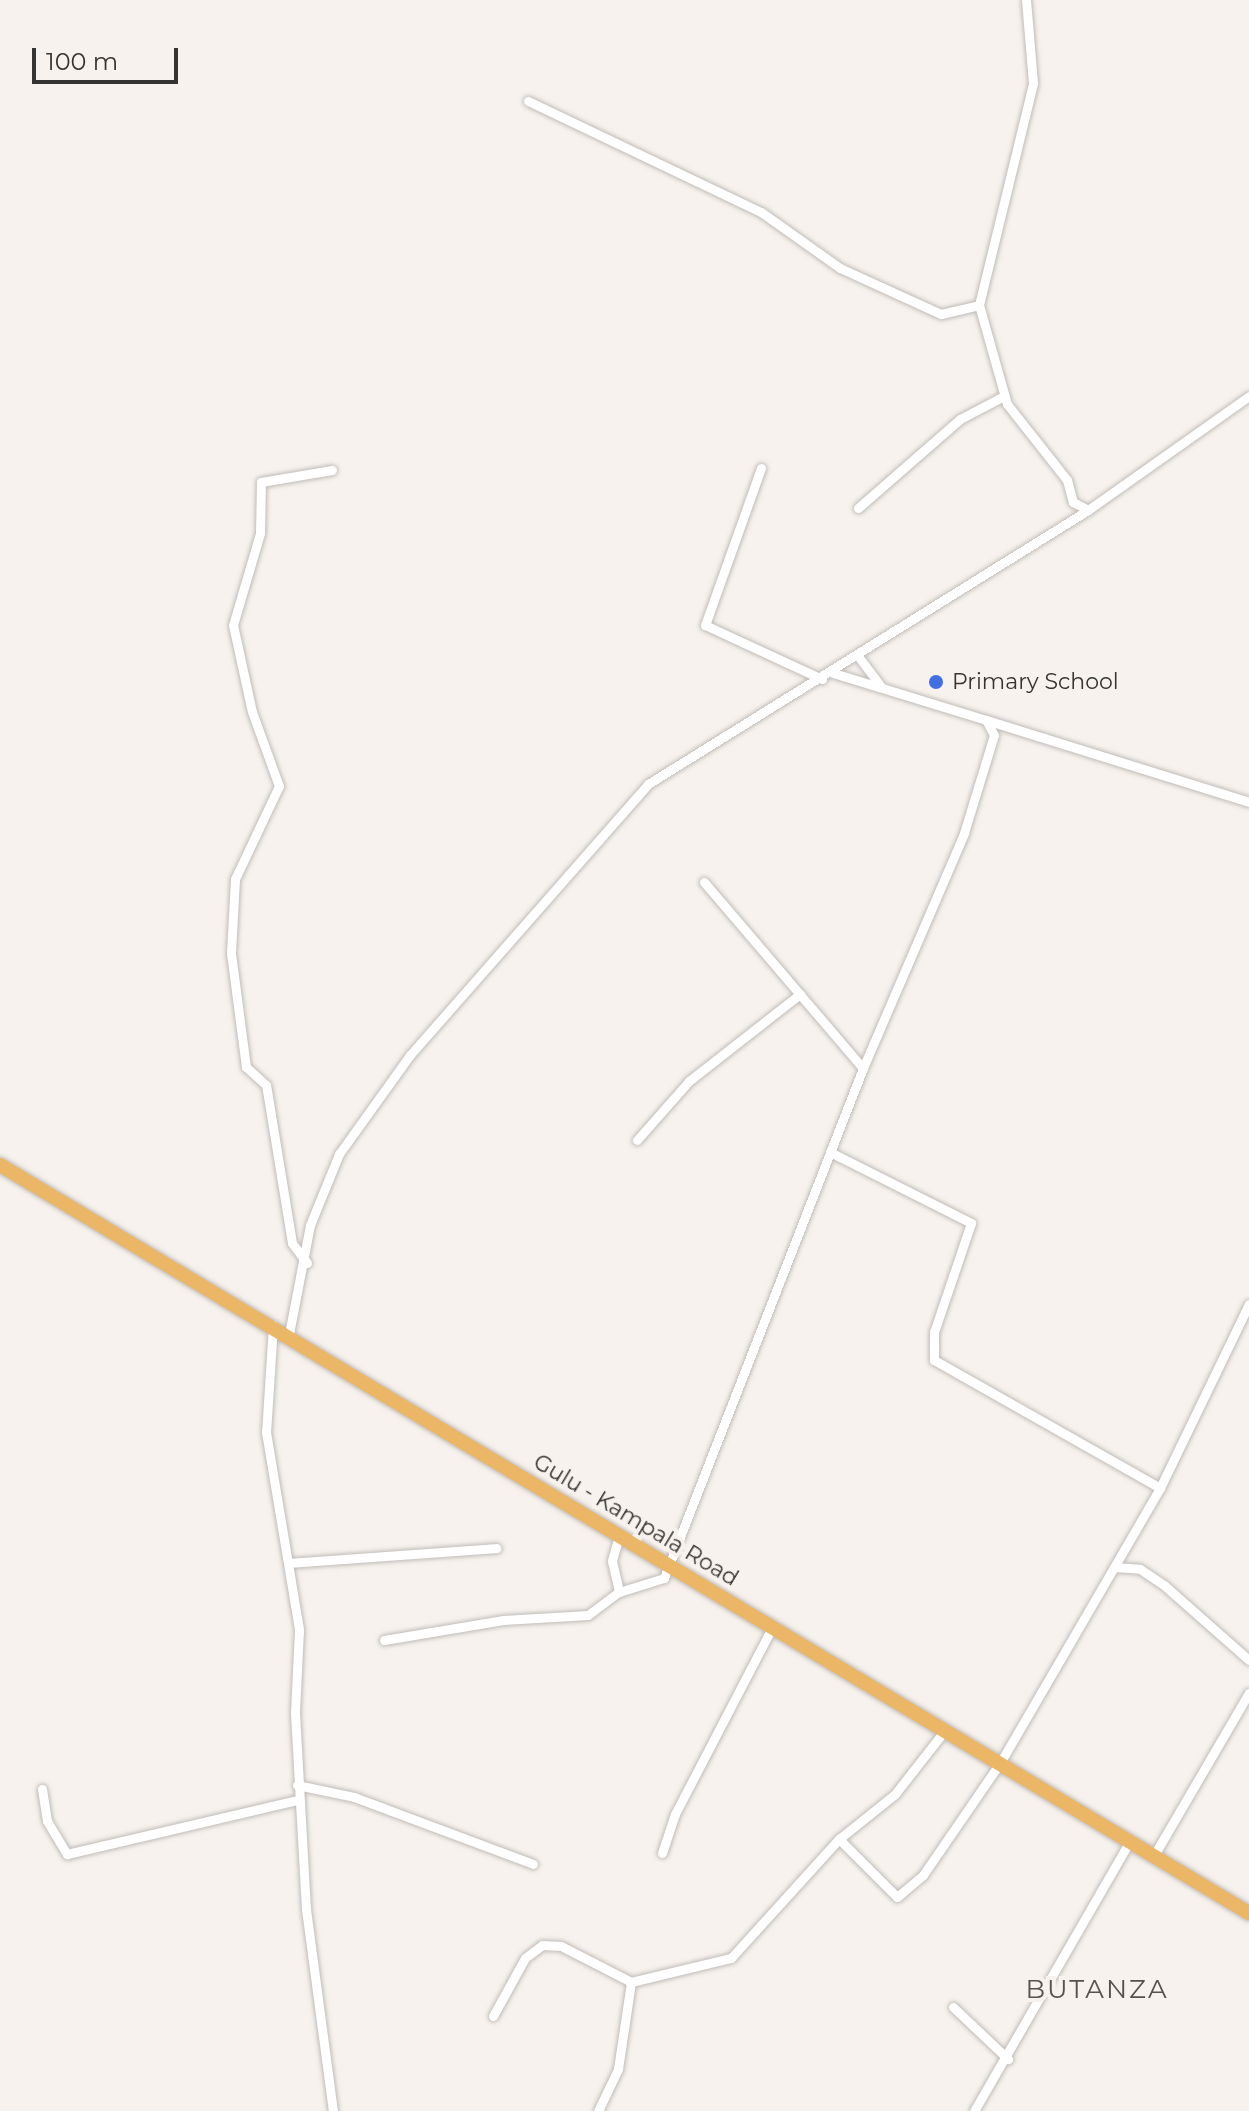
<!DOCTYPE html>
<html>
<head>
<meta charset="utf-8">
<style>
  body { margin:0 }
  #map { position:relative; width:1249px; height:2111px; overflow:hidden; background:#f7f2ed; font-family:Montserrat,sans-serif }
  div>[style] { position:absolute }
  .roads { filter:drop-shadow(0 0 2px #c1bcb8) drop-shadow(0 0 2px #c1bcb8) }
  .street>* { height:9px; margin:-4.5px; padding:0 4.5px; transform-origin:4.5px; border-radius:4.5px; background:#fff }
  .primary>* { height:14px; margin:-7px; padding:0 7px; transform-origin:7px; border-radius:7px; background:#ebb767 }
  .dots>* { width:22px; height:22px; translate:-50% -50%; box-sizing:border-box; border:4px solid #f7f2ed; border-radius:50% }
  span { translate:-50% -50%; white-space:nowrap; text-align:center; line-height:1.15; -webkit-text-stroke:8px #f7f2ed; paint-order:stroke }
  .poi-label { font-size:22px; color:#353432 }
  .left { translate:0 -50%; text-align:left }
  .street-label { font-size:22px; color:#353432 }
  .quarter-label { font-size:26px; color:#56534f; letter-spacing:2px }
  .scale { position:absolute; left:32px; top:48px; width:146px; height:36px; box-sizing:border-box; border:4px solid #353432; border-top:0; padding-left:10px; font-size:24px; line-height:28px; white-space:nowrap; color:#353432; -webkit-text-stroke:6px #f7f2ed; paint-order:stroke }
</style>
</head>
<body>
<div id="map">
  <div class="roads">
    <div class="street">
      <div style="left:528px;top:101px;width:258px;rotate:25.5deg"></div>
      <div style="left:761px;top:212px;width:97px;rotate:35.3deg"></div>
      <div style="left:840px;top:268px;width:111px;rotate:24.5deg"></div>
      <div style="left:941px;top:314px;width:39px;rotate:-13deg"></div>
      <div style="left:979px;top:305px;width:103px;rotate:74.2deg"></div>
      <div style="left:1007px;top:404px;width:97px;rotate:51.7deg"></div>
      <div style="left:1067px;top:480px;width:23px;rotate:75deg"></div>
      <div style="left:1073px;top:502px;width:17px;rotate:28deg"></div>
      <div style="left:979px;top:305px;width:228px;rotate:-76.3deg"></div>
      <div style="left:1033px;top:83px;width:83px;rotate:-94.8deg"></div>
      <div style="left:761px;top:468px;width:167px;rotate:109.6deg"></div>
      <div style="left:705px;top:625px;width:129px;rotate:24.8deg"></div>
      <div style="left:858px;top:508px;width:135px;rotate:-41.1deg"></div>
      <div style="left:960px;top:419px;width:50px;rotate:-27.6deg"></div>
      <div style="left:858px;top:656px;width:36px;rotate:53deg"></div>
      <div style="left:986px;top:720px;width:275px;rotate:17.3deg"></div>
      <div style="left:704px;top:882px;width:245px;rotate:49.5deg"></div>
      <div style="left:863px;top:1068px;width:256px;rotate:-66.7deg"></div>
      <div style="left:964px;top:833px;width:102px;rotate:-73deg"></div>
      <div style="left:994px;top:735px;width:17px;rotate:-118deg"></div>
      <div style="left:986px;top:720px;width:160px;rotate:-162.9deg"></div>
      <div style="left:637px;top:1140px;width:79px;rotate:-48.6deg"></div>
      <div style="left:689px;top:1081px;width:141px;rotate:-38.1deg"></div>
      <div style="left:830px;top:1152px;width:158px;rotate:26.7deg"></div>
      <div style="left:971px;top:1223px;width:115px;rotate:108.7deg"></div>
      <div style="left:934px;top:1332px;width:28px;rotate:90deg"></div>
      <div style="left:934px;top:1360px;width:260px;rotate:29.5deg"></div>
      <div style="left:307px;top:1263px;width:25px;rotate:-127deg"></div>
      <div style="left:292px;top:1243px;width:160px;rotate:-99.3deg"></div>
      <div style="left:266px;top:1085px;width:27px;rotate:-138deg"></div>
      <div style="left:246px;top:1067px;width:115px;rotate:-97.5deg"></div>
      <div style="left:231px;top:953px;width:74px;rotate:-86.9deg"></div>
      <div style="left:235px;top:879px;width:103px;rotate:-64.7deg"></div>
      <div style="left:279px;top:786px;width:79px;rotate:-110deg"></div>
      <div style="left:252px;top:712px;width:89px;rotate:-102.3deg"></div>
      <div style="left:233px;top:625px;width:96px;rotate:-73.6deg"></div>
      <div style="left:260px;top:533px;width:51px;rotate:-88.9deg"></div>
      <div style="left:261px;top:482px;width:72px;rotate:-9.6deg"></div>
      <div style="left:273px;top:1325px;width:107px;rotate:93.7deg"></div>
      <div style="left:266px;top:1432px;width:201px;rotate:80.5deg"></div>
      <div style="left:299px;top:1630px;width:83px;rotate:92.8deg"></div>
      <div style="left:295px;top:1713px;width:196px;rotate:86.8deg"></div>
      <div style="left:306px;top:1909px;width:204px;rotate:82.4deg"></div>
      <div style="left:289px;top:1334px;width:111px;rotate:-79.1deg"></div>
      <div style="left:310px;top:1225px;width:77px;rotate:-67.8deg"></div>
      <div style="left:339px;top:1154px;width:122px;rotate:-54.4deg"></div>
      <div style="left:410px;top:1055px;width:361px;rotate:-48.7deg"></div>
      <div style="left:648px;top:784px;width:518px;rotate:-31.91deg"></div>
      <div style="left:1088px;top:510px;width:197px;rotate:-35.3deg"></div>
      <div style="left:619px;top:1536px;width:26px;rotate:106deg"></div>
      <div style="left:612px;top:1561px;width:32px;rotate:77deg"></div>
      <div style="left:289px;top:1563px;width:208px;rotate:-4.1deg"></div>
      <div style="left:1114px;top:1567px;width:26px;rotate:4deg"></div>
      <div style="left:1140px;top:1569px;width:30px;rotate:34deg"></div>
      <div style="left:1165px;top:1586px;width:112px;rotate:41.4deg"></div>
      <div style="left:384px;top:1640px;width:121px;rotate:-9.5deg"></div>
      <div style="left:503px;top:1620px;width:85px;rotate:-3.4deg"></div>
      <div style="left:588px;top:1615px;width:39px;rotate:-37deg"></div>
      <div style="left:619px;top:1592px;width:47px;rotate:-17.3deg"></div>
      <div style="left:664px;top:1578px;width:547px;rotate:-68.68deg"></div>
      <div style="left:297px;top:1785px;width:58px;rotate:11.9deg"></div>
      <div style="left:354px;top:1797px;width:191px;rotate:20.5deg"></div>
      <div style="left:42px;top:1789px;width:32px;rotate:81deg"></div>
      <div style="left:47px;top:1821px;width:39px;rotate:59deg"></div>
      <div style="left:67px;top:1854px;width:237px;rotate:-13.2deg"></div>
      <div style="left:839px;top:1839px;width:82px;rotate:45deg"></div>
      <div style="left:897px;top:1897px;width:34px;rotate:-40deg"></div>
      <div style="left:923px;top:1875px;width:136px;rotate:-55.5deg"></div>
      <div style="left:1000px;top:1763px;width:318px;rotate:-59.8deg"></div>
      <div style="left:1160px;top:1488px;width:204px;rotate:-64.2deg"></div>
      <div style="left:662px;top:1853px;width:41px;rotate:-71.6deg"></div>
      <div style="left:675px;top:1814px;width:210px;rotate:-62.5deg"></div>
      <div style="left:1153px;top:1857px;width:190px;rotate:-59.7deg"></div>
      <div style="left:953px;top:2007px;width:76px;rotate:43.4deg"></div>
      <div style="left:493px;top:2016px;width:66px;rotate:-61.1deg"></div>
      <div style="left:525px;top:1958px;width:21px;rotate:-37deg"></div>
      <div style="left:542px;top:1945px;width:19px;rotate:3deg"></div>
      <div style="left:561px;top:1946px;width:79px;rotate:27.2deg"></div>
      <div style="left:631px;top:1982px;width:103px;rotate:-13.5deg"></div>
      <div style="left:731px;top:1958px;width:161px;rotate:-47.8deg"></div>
      <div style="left:839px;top:1839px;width:72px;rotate:-38.8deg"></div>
      <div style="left:895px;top:1794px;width:81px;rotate:-52deg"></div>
      <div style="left:598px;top:2111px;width:47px;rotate:-64.5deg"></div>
      <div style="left:618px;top:2069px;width:88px;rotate:-81.5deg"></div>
      <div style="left:974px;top:2111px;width:310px;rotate:-60deg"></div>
    </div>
    <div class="primary">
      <div style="left:0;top:1165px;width:1456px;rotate:30.92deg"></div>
    </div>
  </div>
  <div class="dots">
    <div style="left:936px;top:682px;background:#4370e1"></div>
  </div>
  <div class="poi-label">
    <span class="left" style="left:952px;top:682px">Primary School</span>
  </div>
  <div class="street-label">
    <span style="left:636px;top:1520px;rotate:31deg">Gulu - Kampala Road</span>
  </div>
  <div class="quarter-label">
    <span style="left:1097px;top:1990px">BUTANZA</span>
  </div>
  <div class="scale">100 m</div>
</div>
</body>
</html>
